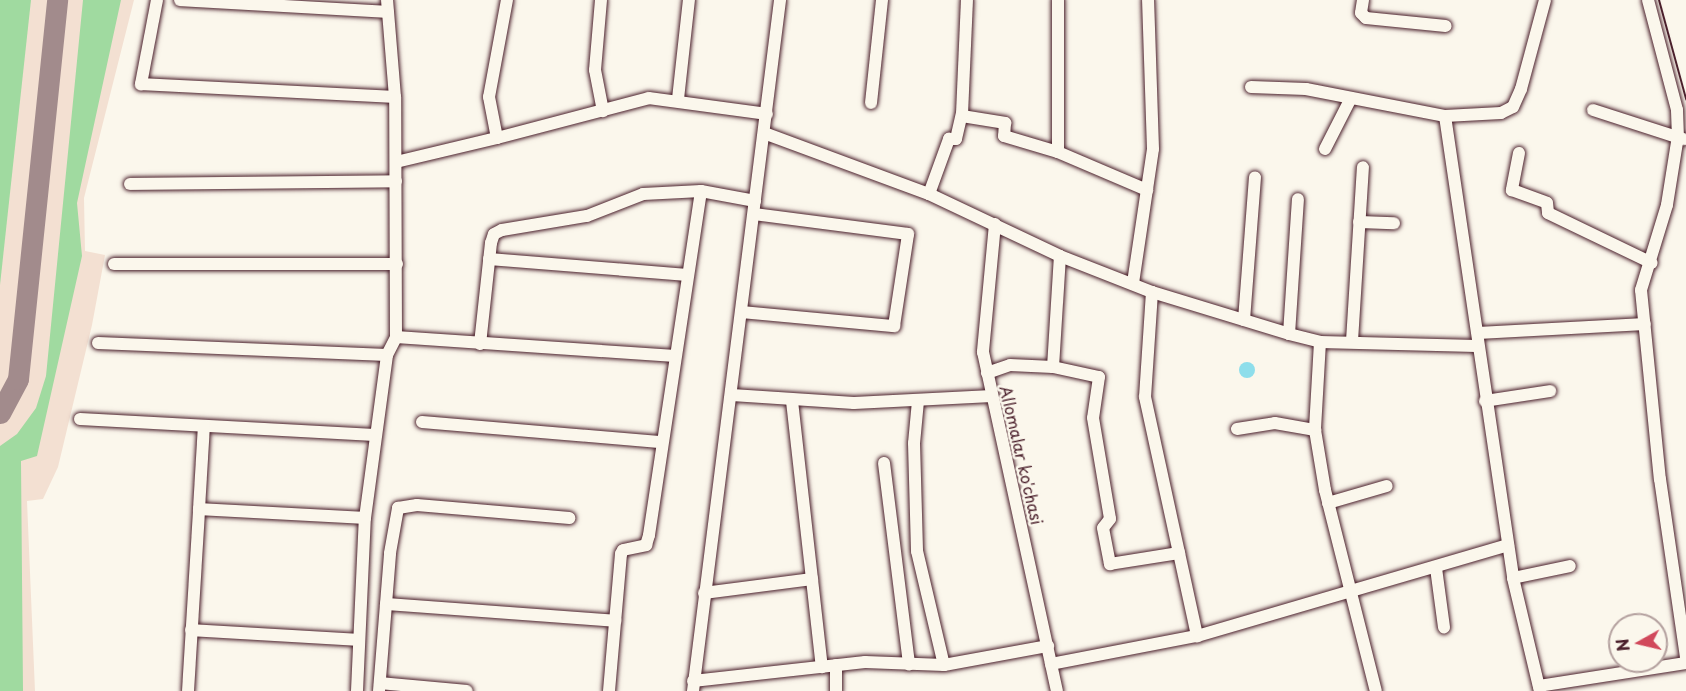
<!DOCTYPE html>
<html>
<head>
<meta charset="utf-8">
<style>
  body { margin:0 }
  #map { position:relative; width:1686px; height:691px; overflow:hidden; background:#fbf7ec; font-family:"Playpen Sans",sans-serif }
  div>[style] { position:absolute }
  .built>* { inset:0; background:#f3e0d2 }
  .green>* { inset:0; background:#a0daa0 }
  .water>* { inset:0; background:#8edeeb }
  .round { border-radius:50% }
  .taxiway>* { height:21px; margin:-10.5px; padding:0 10.5px; transform-origin:10.5px; border-radius:10.5px; background:#a28b8c }
  .roads { filter:drop-shadow(0 0 2px #4a1f2b) drop-shadow(0 0 2px #4a1f2b) }
  .minor>* { height:12px; margin:-6px; padding:0 6px; transform-origin:6px; border-radius:6px; background:#fbf7ec }
  .rail>* { height:2px; margin:-1px; padding:0 1px; transform-origin:1px; border-radius:1px; background:#4a1f2b }
  span { translate:-50% -50%; white-space:nowrap; text-align:center; line-height:1.15; -webkit-text-stroke:5px #fbf7ec; paint-order:stroke }
  .street-label { font-size:16px; color:#4a1f2b }
  .north { position:absolute; left:1608px; top:613px; width:60px; height:60px; box-sizing:border-box; background:#fbf7ec; border:2px solid #b4a19f; border-radius:50%; rotate:262deg; font-size:16px; font-weight:700; line-height:24px; text-align:center; color:#4a1f2b }
  .north::after { content:''; display:block; margin:auto; width:21px; height:27px; background:#d1495b; clip-path:polygon(50% 0,100% 100%,50% 72%,0 100%) }
</style>
</head>
<body>
<div id="map">
  <div class="built">
    <div style="clip-path:polygon(0 0,134px 0,84px 198px,85px 251px,105px 255px,92px 325px,58px 467px,43px 499px,27px 501px,35px 691px,0 691px)"></div>
  </div>
  <div class="green">
    <div style="clip-path:polygon(0 0,31px 0,0 285px)"></div>
    <div style="clip-path:polygon(83px 0,121px 0,77px 203px,82px 256px,37px 456px,21px 461px,23px 691px,0 691px,0 446px,17px 434px,36px 408px,46px 376px)"></div>
  </div>
  <div class="water">
    <div class="round" style="left:1239px;top:362px;width:16px;height:16px"></div>
  </div>
  <div class="taxiway">
    <div style="left:0;top:413px;width:38px;rotate:-62deg"></div>
    <div style="left:18px;top:379px;width:381px;rotate:-84.1deg"></div>
  </div>
  <div class="roads">
    <div class="minor">
      <div style="left:157px;top:0;width:86px;rotate:100.8deg"></div>
      <div style="left:141px;top:84px;width:254px;rotate:2.9deg"></div>
      <div style="left:180px;top:0;width:208px;rotate:3.3deg"></div>
      <div style="left:601px;top:0;width:70px;rotate:94.9deg"></div>
      <div style="left:595px;top:70px;width:42px;rotate:79deg"></div>
      <div style="left:1058px;top:0;width:152px;rotate:90deg"></div>
      <div style="left:1058px;top:152px;width:97px;rotate:23.1deg"></div>
      <div style="left:1363px;top:0;width:13px;rotate:99deg"></div>
      <div style="left:1361px;top:13px;width:7px;rotate:45deg"></div>
      <div style="left:1366px;top:18px;width:80px;rotate:5.7deg"></div>
      <div style="left:1648px;top:0;width:114px;rotate:75.2deg"></div>
      <div style="left:1677px;top:110px;width:26px;rotate:88deg"></div>
      <div style="left:1678px;top:136px;width:70px;rotate:99.1deg"></div>
      <div style="left:1667px;top:205px;width:89px;rotate:107deg"></div>
      <div style="left:1641px;top:290px;width:190px;rotate:84.3deg"></div>
      <div style="left:1660px;top:479px;width:181px;rotate:81.7deg"></div>
      <div style="left:1251px;top:87px;width:55px;rotate:2.1deg"></div>
      <div style="left:1306px;top:89px;width:142px;rotate:11deg"></div>
      <div style="left:1445px;top:116px;width:56px;rotate:-3.1deg"></div>
      <div style="left:1501px;top:113px;width:13px;rotate:-27deg"></div>
      <div style="left:1513px;top:107px;width:20px;rotate:-66deg"></div>
      <div style="left:1521px;top:89px;width:92px;rotate:-74.9deg"></div>
      <div style="left:678px;top:99px;width:100px;rotate:-83.7deg"></div>
      <div style="left:871px;top:103px;width:104px;rotate:-83.9deg"></div>
      <div style="left:1593px;top:110px;width:95px;rotate:17.9deg"></div>
      <div style="left:962px;top:116px;width:44px;rotate:9.2deg"></div>
      <div style="left:1005px;top:123px;width:13px;rotate:94deg"></div>
      <div style="left:1004px;top:136px;width:56px;rotate:16.5deg"></div>
      <div style="left:1445px;top:116px;width:467px;rotate:81.6deg"></div>
      <div style="left:1513px;top:578px;width:116px;rotate:76.6deg"></div>
      <div style="left:764px;top:133px;width:176px;rotate:20.3deg"></div>
      <div style="left:929px;top:194px;width:145px;rotate:25.3deg"></div>
      <div style="left:1060px;top:256px;width:99px;rotate:21.4deg"></div>
      <div style="left:1152px;top:292px;width:143px;rotate:17deg"></div>
      <div style="left:1289px;top:334px;width:32px;rotate:14deg"></div>
      <div style="left:1320px;top:342px;width:156px;rotate:1.5deg"></div>
      <div style="left:497px;top:138px;width:157px;rotate:-14.7deg"></div>
      <div style="left:649px;top:98px;width:119px;rotate:7.7deg"></div>
      <div style="left:1325px;top:149px;width:57px;rotate:-63deg"></div>
      <div style="left:1519px;top:153px;width:38px;rotate:101deg"></div>
      <div style="left:1512px;top:190px;width:37px;rotate:20deg"></div>
      <div style="left:1547px;top:203px;width:10px;rotate:84deg"></div>
      <div style="left:1548px;top:213px;width:115px;rotate:25.7deg"></div>
      <div style="left:396px;top:162px;width:104px;rotate:-13.4deg"></div>
      <div style="left:497px;top:138px;width:42px;rotate:-101deg"></div>
      <div style="left:489px;top:97px;width:99px;rotate:-79.5deg"></div>
      <div style="left:130px;top:184px;width:266px;rotate:-0.6deg"></div>
      <div style="left:929px;top:194px;width:59px;rotate:-70deg"></div>
      <div style="left:949px;top:139px;width:7px"></div>
      <div style="left:956px;top:139px;width:26px;rotate:-77deg"></div>
      <div style="left:962px;top:114px;width:114px;rotate:-87.5deg"></div>
      <div style="left:1359px;top:222px;width:35px;rotate:2deg"></div>
      <div style="left:995px;top:224px;width:129px;rotate:95.4deg"></div>
      <div style="left:983px;top:352px;width:347px;rotate:77.7deg"></div>
      <div style="left:489px;top:259px;width:199px;rotate:4.6deg"></div>
      <div style="left:114px;top:264px;width:283px"></div>
      <div style="left:1133px;top:283px;width:135px;rotate:-81.5deg"></div>
      <div style="left:1153px;top:149px;width:149px;rotate:-91.9deg"></div>
      <div style="left:1152px;top:292px;width:105px;rotate:93.8deg"></div>
      <div style="left:1145px;top:397px;width:245px;rotate:77.7deg"></div>
      <div style="left:742px;top:312px;width:153px;rotate:5.3deg"></div>
      <div style="left:894px;top:326px;width:93px;rotate:-81.3deg"></div>
      <div style="left:908px;top:234px;width:155px;rotate:-172.6deg"></div>
      <div style="left:1244px;top:320px;width:143px;rotate:-85.6deg"></div>
      <div style="left:1478px;top:333px;width:167px;rotate:-3.1deg"></div>
      <div style="left:1289px;top:334px;width:135px;rotate:-86.2deg"></div>
      <div style="left:396px;top:337px;width:280px;rotate:3.9deg"></div>
      <div style="left:1352px;top:341px;width:174px;rotate:-86.4deg"></div>
      <div style="left:1320px;top:342px;width:88px;rotate:93.3deg"></div>
      <div style="left:1315px;top:430px;width:61px;rotate:80.5deg"></div>
      <div style="left:1325px;top:490px;width:207px;rotate:75.8deg"></div>
      <div style="left:98px;top:343px;width:289px;rotate:2.4deg"></div>
      <div style="left:480px;top:344px;width:102px;rotate:-83.8deg"></div>
      <div style="left:491px;top:243px;width:9px;rotate:-72deg"></div>
      <div style="left:494px;top:234px;width:9px;rotate:-27deg"></div>
      <div style="left:502px;top:230px;width:86px;rotate:-9.4deg"></div>
      <div style="left:587px;top:216px;width:60px;rotate:-21.4deg"></div>
      <div style="left:643px;top:194px;width:58px;rotate:-3deg"></div>
      <div style="left:701px;top:191px;width:55px;rotate:10.5deg"></div>
      <div style="left:1053px;top:367px;width:111px;rotate:-86.4deg"></div>
      <div style="left:987px;top:373px;width:24px;rotate:-19deg"></div>
      <div style="left:1010px;top:365px;width:43px;rotate:2.7deg"></div>
      <div style="left:1053px;top:367px;width:47px;rotate:12.3deg"></div>
      <div style="left:1099px;top:377px;width:41px;rotate:98.3deg"></div>
      <div style="left:1093px;top:418px;width:102px;rotate:80.4deg"></div>
      <div style="left:1110px;top:519px;width:11px;rotate:128deg"></div>
      <div style="left:1103px;top:528px;width:37px;rotate:79deg"></div>
      <div style="left:1110px;top:564px;width:70px;rotate:-9.1deg"></div>
      <div style="left:732px;top:395px;width:122px;rotate:3.8deg"></div>
      <div style="left:854px;top:403px;width:138px;rotate:-2.9deg"></div>
      <div style="left:792px;top:401px;width:268px;rotate:83.6deg"></div>
      <div style="left:918px;top:401px;width:42px;rotate:95.4deg"></div>
      <div style="left:914px;top:443px;width:108px;rotate:88.4deg"></div>
      <div style="left:917px;top:551px;width:117px;rotate:76.7deg"></div>
      <div style="left:1485px;top:401px;width:66px;rotate:-8.7deg"></div>
      <div style="left:80px;top:419px;width:295px;rotate:3.1deg"></div>
      <div style="left:422px;top:422px;width:241px;rotate:4.8deg"></div>
      <div style="left:1237px;top:429px;width:38px;rotate:-9deg"></div>
      <div style="left:1275px;top:423px;width:41px;rotate:9.9deg"></div>
      <div style="left:884px;top:463px;width:203px;rotate:82.9deg"></div>
      <div style="left:1328px;top:503px;width:61px;rotate:-16.1deg"></div>
      <div style="left:199px;top:509px;width:83px;rotate:-86.6deg"></div>
      <div style="left:1436px;top:568px;width:60px;rotate:82.3deg"></div>
      <div style="left:1513px;top:578px;width:58px;rotate:-11.9deg"></div>
      <div style="left:704px;top:593px;width:109px;rotate:-7.4deg"></div>
      <div style="left:386px;top:604px;width:230px;rotate:4.2deg"></div>
      <div style="left:191px;top:630px;width:168px;rotate:3.4deg"></div>
      <div style="left:1051px;top:664px;width:149px;rotate:-10.9deg"></div>
      <div style="left:1197px;top:636px;width:324px;rotate:-16.3deg"></div>
      <div style="left:836px;top:665px;width:26px;rotate:90deg"></div>
      <div style="left:693px;top:681px;width:173px;rotate:-6.3deg"></div>
      <div style="left:865px;top:662px;width:79px;rotate:2.2deg"></div>
      <div style="left:944px;top:665px;width:106px;rotate:-10.4deg"></div>
      <div style="left:380px;top:683px;width:87px;rotate:5.3deg"></div>
      <div style="left:1539px;top:686px;width:149px;rotate:-8.9deg"></div>
      <div style="left:188px;top:691px;width:182px;rotate:-86.5deg"></div>
      <div style="left:199px;top:509px;width:166px;rotate:3.1deg"></div>
      <div style="left:357px;top:691px;width:173px;rotate:-87.4deg"></div>
      <div style="left:365px;top:518px;width:164px;rotate:-82.3deg"></div>
      <div style="left:387px;top:355px;width:20px;rotate:-63deg"></div>
      <div style="left:396px;top:337px;width:240px;rotate:-90.2deg"></div>
      <div style="left:395px;top:97px;width:97px;rotate:-94.7deg"></div>
      <div style="left:379px;top:691px;width:138px;rotate:-85.4deg"></div>
      <div style="left:390px;top:553px;width:46px;rotate:-79.9deg"></div>
      <div style="left:398px;top:508px;width:19px;rotate:-9deg"></div>
      <div style="left:417px;top:505px;width:153px;rotate:4.9deg"></div>
      <div style="left:609px;top:691px;width:138px;rotate:-85deg"></div>
      <div style="left:621px;top:554px;width:4px;rotate:-63deg"></div>
      <div style="left:623px;top:550px;width:24px;rotate:-12deg"></div>
      <div style="left:646px;top:545px;width:10px;rotate:-73deg"></div>
      <div style="left:649px;top:535px;width:348px;rotate:-81.4deg"></div>
      <div style="left:693px;top:691px;width:696px;rotate:-82.82deg"></div>
    </div>
  </div>
  <div class="rail">
    <div style="left:1659px;top:0;width:103px;rotate:74.7deg"></div>
  </div>
  <div class="street-label">
    <span style="left:1022px;top:455px;rotate:77deg">Allomalar ko'chasi</span>
  </div>
  <div class="north">N</div>
</div>
</body>
</html>
